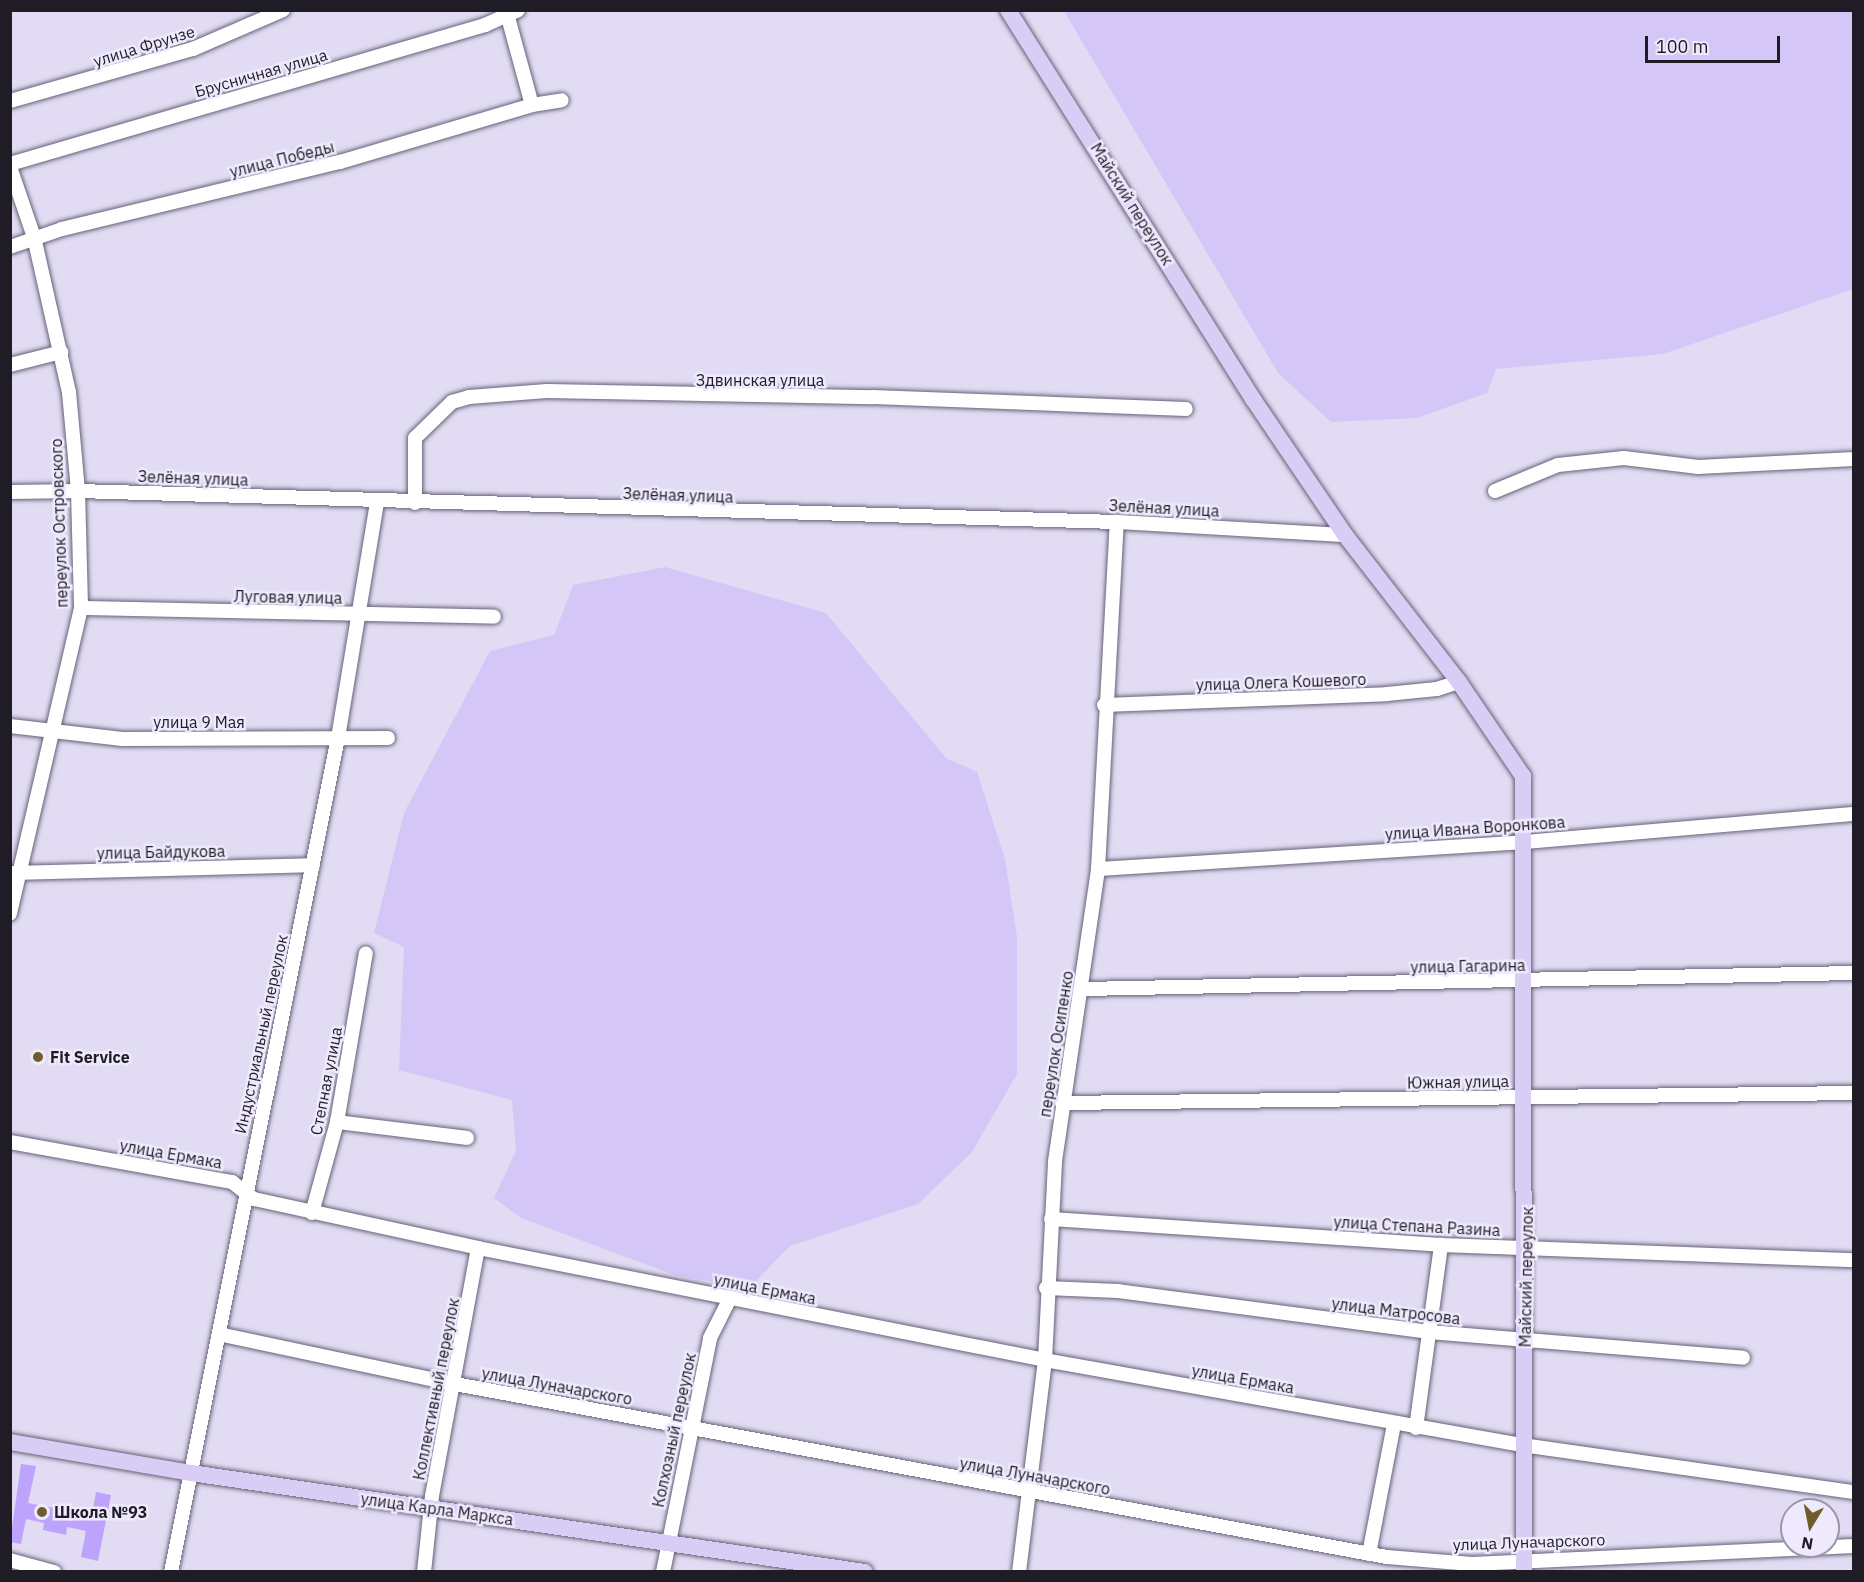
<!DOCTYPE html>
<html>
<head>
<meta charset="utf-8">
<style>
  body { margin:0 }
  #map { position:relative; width:1864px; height:1582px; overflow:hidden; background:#e1dbf3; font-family:"IBM Plex Sans",sans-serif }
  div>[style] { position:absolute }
  .green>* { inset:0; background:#d4c7f7 }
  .building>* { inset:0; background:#bea3fd }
  .roads { filter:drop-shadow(0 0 2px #676276) drop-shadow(0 0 2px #676276) }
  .minor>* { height:14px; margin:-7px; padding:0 7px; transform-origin:7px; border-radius:7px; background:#fff }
  .major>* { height:16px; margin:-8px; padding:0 8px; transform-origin:8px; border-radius:8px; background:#d9cdf5 }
  .dots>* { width:16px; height:16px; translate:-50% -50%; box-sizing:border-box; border:3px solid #eee9fc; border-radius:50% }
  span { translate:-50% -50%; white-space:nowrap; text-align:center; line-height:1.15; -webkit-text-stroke:5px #eee9fc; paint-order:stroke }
  .street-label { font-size:16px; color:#1f1c25 }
  .poi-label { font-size:16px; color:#1f1c25; font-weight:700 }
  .left { translate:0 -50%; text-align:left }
  .frame { position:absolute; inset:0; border:12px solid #1f1c25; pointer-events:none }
  .north { position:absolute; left:1780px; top:1498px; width:60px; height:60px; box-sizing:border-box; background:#eee9fc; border:2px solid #9b97a6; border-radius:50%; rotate:190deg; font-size:16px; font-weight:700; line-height:24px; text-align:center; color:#1f1c25 }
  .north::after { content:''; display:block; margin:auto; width:21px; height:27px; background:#715d2c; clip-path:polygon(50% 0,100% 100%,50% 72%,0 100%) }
  .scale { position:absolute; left:1645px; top:36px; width:135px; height:27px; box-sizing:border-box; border:3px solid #1f1c25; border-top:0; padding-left:8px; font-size:18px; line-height:21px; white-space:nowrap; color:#1f1c25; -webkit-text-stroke:4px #eee9fc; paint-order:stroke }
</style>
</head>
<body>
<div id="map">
  <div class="green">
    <div style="clip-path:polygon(1064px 11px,1853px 11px,1853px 289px,1663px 354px,1496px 369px,1487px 393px,1417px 418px,1331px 422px,1278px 373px)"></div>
    <div style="clip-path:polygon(665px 567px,826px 613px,946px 758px,977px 772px,1005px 859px,1017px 937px,1017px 1074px,972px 1152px,918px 1204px,790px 1246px,750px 1287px,677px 1276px,521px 1218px,494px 1198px,516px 1151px,512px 1100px,399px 1070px,404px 947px,374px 933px,404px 813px,490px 651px,554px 635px,573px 585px)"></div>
  </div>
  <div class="building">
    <div style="clip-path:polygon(21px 1464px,36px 1466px,28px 1503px,92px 1515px,96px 1492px,111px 1495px,98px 1561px,81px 1557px,86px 1531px,67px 1527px,66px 1535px,43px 1530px,44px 1523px,26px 1519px,21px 1544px,10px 1542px)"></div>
  </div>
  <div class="roads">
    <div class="minor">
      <div style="left:506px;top:10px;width:98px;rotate:74.7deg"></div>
      <div style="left:10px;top:101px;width:190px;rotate:-15.9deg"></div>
      <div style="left:193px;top:49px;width:98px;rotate:-23.4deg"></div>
      <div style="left:10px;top:164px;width:495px;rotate:-16.3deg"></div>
      <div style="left:485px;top:25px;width:36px;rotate:-24deg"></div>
      <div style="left:10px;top:167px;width:74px;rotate:71.1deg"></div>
      <div style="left:34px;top:237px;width:159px;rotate:77.3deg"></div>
      <div style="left:69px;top:392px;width:99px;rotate:84.8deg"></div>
      <div style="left:78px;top:491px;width:117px;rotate:88.5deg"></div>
      <div style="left:81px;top:608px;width:314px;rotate:103.1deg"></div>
      <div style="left:10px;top:247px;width:55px;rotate:-19.1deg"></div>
      <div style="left:62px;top:229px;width:286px;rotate:-13.6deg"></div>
      <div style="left:340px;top:162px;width:200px;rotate:-16.5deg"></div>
      <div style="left:532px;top:105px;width:30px;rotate:-9deg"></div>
      <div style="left:10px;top:365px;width:53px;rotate:-14.3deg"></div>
      <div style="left:1495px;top:491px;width:68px;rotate:-22.4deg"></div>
      <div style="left:1558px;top:465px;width:66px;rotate:-6.1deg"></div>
      <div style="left:1624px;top:458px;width:75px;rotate:6.9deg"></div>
      <div style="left:1698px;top:467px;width:156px;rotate:-2.9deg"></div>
      <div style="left:10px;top:492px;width:68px;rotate:-0.8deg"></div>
      <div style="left:78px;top:491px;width:1039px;rotate:1.71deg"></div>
      <div style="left:1117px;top:522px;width:228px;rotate:3.3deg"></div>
      <div style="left:415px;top:503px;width:65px;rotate:-90deg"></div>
      <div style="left:415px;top:438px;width:52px;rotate:-44.2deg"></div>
      <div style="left:452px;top:402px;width:18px;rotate:-16deg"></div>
      <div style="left:469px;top:397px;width:78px;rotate:-4.4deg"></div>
      <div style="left:547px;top:391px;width:326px;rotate:1.1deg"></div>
      <div style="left:873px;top:397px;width:313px;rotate:2.2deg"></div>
      <div style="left:81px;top:608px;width:413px;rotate:1.2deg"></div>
      <div style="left:1104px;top:705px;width:283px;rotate:-2.2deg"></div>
      <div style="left:1387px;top:694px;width:50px;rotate:-5.7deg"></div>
      <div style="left:1437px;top:689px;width:23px;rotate:-18deg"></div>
      <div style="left:10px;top:726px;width:113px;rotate:6.6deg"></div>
      <div style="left:122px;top:739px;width:266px;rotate:-0.2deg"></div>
      <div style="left:1098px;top:869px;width:429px;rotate:-3.6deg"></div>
      <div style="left:1526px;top:842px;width:329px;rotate:-4.9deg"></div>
      <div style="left:10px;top:873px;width:303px;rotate:-1.5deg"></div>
      <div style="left:1083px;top:989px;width:771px;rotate:-1.19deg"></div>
      <div style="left:1062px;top:1103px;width:792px;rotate:-0.72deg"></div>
      <div style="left:337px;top:1122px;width:131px;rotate:7deg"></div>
      <div style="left:10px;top:1142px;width:226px;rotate:10.2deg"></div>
      <div style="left:232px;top:1182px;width:28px;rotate:38deg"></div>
      <div style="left:254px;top:1199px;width:229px;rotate:12.3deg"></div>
      <div style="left:478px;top:1248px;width:578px;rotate:11.17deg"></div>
      <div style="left:1045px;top:1360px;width:485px;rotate:10.1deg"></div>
      <div style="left:1522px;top:1445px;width:335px;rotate:8.1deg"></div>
      <div style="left:312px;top:1213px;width:94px;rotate:-74.6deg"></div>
      <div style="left:337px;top:1122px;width:171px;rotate:-80.3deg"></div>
      <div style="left:1051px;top:1219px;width:391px;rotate:3.8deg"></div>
      <div style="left:1441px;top:1245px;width:413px;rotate:2.1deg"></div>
      <div style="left:1046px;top:1288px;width:72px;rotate:2.4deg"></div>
      <div style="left:1118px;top:1291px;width:315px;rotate:7.5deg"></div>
      <div style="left:1430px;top:1332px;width:314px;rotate:4.7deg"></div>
      <div style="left:219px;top:1334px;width:241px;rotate:12deg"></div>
      <div style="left:455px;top:1384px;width:948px;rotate:10.52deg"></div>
      <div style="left:1387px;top:1557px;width:85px;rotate:4.7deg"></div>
      <div style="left:1472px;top:1564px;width:382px;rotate:-2.7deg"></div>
      <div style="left:1416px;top:1428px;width:185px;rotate:-82.2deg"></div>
      <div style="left:1369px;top:1554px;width:132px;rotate:-79.1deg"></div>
      <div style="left:10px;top:1560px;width:46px;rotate:15.3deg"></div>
      <div style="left:171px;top:1572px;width:851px;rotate:-78.68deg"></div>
      <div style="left:338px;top:738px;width:239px;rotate:-80.6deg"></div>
      <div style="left:424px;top:1572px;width:76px;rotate:-84deg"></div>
      <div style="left:432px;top:1496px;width:252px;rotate:-79.5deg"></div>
      <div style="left:663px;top:1572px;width:239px;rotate:-78.6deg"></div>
      <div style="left:710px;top:1338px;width:45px;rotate:-63.4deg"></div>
      <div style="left:1019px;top:1572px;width:214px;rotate:-83deg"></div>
      <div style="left:1045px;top:1360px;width:199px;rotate:-87.1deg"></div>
      <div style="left:1055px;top:1161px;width:295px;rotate:-81.6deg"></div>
      <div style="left:1098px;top:869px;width:348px;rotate:-86.9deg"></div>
    </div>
    <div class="major">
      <div style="left:1008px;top:10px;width:460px;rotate:57.8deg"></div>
      <div style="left:1253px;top:399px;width:164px;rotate:55.9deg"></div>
      <div style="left:1345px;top:535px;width:186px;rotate:52.2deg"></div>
      <div style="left:1459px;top:682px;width:114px;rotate:55.8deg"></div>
      <div style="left:1523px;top:776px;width:796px;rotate:89.93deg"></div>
      <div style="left:10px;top:1442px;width:184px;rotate:9.7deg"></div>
      <div style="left:191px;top:1473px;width:681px;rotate:8.36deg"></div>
    </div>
  </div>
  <div class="dots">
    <div style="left:38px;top:1057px;background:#715d2c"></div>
    <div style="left:42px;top:1512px;background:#715d2c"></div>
  </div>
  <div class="street-label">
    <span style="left:144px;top:46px;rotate:-17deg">улица Фрунзе</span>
    <span style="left:261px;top:73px;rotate:-16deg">Брусничная улица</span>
    <span style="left:282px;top:159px;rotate:-14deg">улица Победы</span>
    <span style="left:1132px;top:204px;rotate:58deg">Майский переулок</span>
    <span style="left:760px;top:380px">Здвинская улица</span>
    <span style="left:193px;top:478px;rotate:2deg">Зелёная улица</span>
    <span style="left:678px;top:495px;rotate:2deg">Зелёная улица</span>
    <span style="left:1164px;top:508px;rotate:3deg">Зелёная улица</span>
    <span style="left:59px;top:523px;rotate:-92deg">переулок Островского</span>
    <span style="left:288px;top:597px;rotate:1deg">Луговая улица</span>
    <span style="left:1281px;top:682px;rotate:-2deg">улица Олега Кошевого</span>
    <span style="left:199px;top:722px">улица 9 Мая</span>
    <span style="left:1475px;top:828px;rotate:-4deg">улица Ивана Воронкова</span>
    <span style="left:161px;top:852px;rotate:-1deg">улица Байдукова</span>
    <span style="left:1468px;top:966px;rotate:-1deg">улица Гагарина</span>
    <span style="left:261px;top:1034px;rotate:-78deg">Индустриальный переулок</span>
    <span style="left:1056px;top:1044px;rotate:-81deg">переулок Осипенко</span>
    <span style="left:326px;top:1081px;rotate:-79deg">Степная улица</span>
    <span style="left:1458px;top:1082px;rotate:-1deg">Южная улица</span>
    <span style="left:171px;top:1154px;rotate:10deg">улица Ермака</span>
    <span style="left:1417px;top:1226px;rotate:3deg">улица Степана Разина</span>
    <span style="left:1526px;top:1277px;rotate:-89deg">Майский переулок</span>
    <span style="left:765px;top:1289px;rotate:11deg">улица Ермака</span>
    <span style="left:1396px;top:1311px;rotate:7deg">улица Матросова</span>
    <span style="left:1243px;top:1379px;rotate:10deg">улица Ермака</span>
    <span style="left:557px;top:1386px;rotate:10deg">улица Луначарского</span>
    <span style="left:436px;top:1389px;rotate:-79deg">Коллективный переулок</span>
    <span style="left:674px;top:1430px;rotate:-78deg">Колхозный переулок</span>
    <span style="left:1035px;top:1476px;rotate:10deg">улица Луначарского</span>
    <span style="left:437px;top:1509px;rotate:8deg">улица Карла Маркса</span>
    <span style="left:1529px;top:1542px;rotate:-2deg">улица Луначарского</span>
  </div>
  <div class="poi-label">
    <span class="left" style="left:50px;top:1057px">Fit Service</span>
    <span class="left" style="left:54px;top:1512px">Школа №93</span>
  </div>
  <div class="frame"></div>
  <div class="north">N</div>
  <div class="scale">100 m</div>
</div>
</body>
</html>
